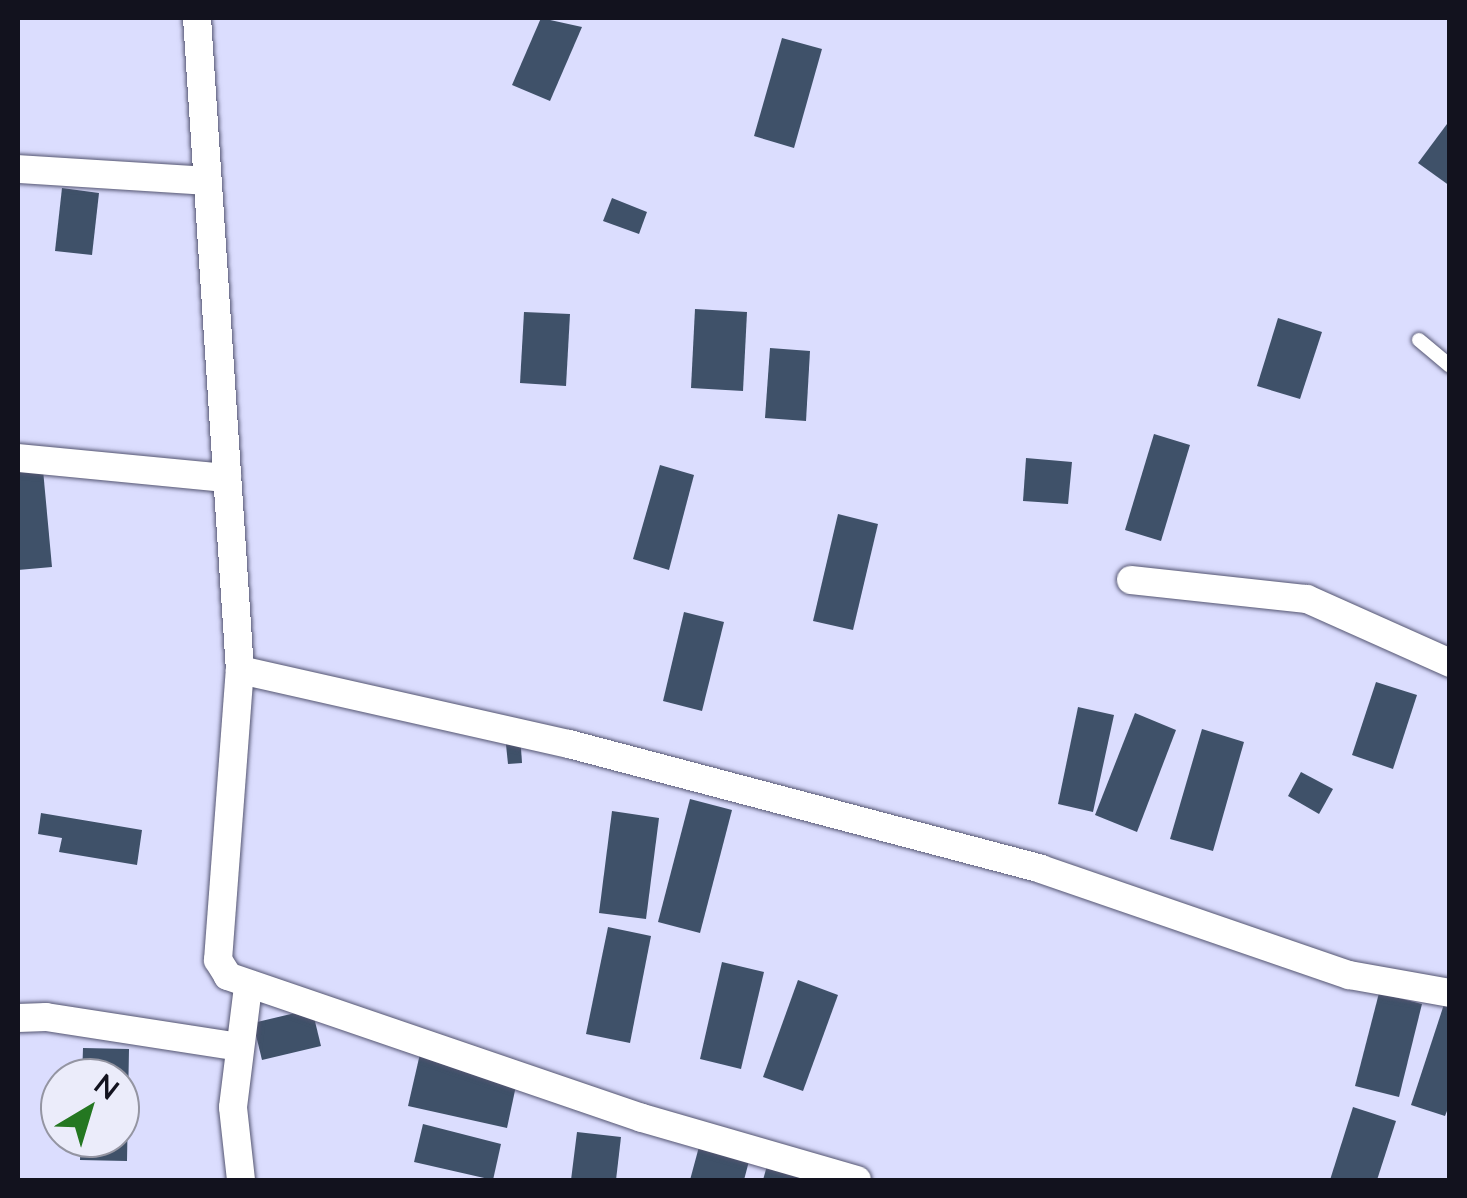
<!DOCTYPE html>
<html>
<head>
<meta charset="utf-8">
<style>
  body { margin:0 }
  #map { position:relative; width:1467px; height:1198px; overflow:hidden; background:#dbddfe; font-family:Lato,sans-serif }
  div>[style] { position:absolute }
  .building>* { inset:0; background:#3f5169 }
  .roads { filter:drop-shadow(0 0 2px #545571) drop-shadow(0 0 2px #545571) }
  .service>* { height:14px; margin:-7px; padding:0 7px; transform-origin:7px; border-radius:7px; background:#fff }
  .minor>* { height:28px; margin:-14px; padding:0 14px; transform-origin:14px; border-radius:14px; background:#fff }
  span { translate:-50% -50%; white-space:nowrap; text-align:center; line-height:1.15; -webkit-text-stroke:10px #ebecfa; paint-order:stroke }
  .frame { position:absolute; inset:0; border:20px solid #12121e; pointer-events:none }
  .north { position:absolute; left:40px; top:1058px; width:100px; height:100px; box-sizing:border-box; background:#ebecfa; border:2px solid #9495a2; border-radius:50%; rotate:38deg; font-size:28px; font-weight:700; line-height:40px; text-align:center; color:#12121e }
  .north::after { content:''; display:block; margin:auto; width:35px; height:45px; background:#247721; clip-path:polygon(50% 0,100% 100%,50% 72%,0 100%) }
</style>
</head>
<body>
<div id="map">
  <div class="building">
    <div style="clip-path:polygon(541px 18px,582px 27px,550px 101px,512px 85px)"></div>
    <div style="clip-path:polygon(782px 38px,822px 49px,794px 148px,754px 136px)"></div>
    <div style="clip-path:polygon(1447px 124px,1450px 126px,1450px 186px,1418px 163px)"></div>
    <div style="clip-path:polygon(62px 188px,99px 193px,92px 255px,55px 251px)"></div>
    <div style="clip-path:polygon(612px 198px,647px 212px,639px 234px,603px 221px)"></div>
    <div style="clip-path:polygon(695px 309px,747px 312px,743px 391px,691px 388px)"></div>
    <div style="clip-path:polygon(524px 312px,570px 314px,566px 386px,520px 383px)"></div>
    <div style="clip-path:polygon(1278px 318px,1322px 332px,1300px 399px,1257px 386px)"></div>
    <div style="clip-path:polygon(770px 348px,810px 351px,806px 421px,765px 418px)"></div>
    <div style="clip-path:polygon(1154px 434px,1190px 445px,1161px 541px,1125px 530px)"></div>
    <div style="clip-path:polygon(1026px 458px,1072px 462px,1068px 504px,1023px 501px)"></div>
    <div style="clip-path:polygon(42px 459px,52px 567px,18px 570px,18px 461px)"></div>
    <div style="clip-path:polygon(660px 465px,694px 475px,669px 570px,633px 559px)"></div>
    <div style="clip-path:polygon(838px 514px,878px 524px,853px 630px,813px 621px)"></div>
    <div style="clip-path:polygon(684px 612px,724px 622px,702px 711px,663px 701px)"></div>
    <div style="clip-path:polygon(1376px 682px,1417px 695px,1393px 769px,1352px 755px)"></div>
    <div style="clip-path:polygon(1078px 707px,1114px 715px,1093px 812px,1058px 804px)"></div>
    <div style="clip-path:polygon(1135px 713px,1176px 730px,1137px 832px,1095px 815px)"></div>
    <div style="clip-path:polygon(1202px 729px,1244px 742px,1213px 851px,1170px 839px)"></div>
    <div style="clip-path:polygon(520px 733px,522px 763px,508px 764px,505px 735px)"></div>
    <div style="clip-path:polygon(1301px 772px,1333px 789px,1319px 814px,1288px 796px)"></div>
    <div style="clip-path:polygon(690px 799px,732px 810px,700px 933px,658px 922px)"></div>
    <div style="clip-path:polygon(612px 811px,659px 818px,646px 919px,599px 913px)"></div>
    <div style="clip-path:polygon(41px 813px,142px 830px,137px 865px,59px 852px,62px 838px,38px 834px)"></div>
    <div style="clip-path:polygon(608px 927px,651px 936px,630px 1043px,586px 1034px)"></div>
    <div style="clip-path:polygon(722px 962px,764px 972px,741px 1069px,700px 1059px)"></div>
    <div style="clip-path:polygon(798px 980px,838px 995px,803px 1091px,763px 1077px)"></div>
    <div style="clip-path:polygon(1449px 989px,1450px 1103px,1445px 1116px,1411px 1105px)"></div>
    <div style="clip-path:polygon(1379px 993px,1422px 1004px,1399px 1097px,1355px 1086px)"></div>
    <div style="clip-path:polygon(312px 1009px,321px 1046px,262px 1060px,253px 1023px)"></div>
    <div style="clip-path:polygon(422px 1045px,520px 1067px,507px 1128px,408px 1106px)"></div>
    <div style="clip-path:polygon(83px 1048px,129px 1049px,127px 1161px,80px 1160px,81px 1138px,120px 1138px,120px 1078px,82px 1078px)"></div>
    <div style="clip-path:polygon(1353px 1107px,1396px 1121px,1377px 1180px,1330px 1180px)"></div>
    <div style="clip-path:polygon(423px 1124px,501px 1144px,493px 1180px,414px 1162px)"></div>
    <div style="clip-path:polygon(577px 1132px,621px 1137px,616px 1180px,571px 1180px)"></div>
    <div style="clip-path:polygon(703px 1132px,753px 1146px,744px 1180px,690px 1180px)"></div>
    <div style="clip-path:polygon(770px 1155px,808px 1165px,803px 1180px,763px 1180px)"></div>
  </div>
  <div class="roads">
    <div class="service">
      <div style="left:1419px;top:340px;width:40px;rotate:40deg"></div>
    </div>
    <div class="minor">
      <div style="left:197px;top:18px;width:653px;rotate:86.23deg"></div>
      <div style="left:18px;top:169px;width:189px;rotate:3.6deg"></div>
      <div style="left:18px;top:458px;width:210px;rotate:5.5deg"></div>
      <div style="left:1131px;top:580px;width:177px;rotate:6.2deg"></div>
      <div style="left:1307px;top:599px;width:157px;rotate:24.1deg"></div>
      <div style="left:18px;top:1018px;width:28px;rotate:-2deg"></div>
      <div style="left:46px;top:1017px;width:196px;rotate:8.8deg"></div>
      <div style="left:241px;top:1180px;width:73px;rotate:-96.3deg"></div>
      <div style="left:233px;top:1107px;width:121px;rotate:-82.9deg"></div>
      <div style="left:857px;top:1180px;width:224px;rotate:-163.9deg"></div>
      <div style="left:642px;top:1118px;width:438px;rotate:-161.1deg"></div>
      <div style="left:228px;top:976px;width:19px;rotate:-122deg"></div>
      <div style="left:218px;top:960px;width:291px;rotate:-85.7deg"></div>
      <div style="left:240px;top:670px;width:337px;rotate:12.7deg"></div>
      <div style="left:569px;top:744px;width:488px;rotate:14.8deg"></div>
      <div style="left:1041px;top:869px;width:326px;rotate:19deg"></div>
      <div style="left:1349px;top:975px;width:103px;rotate:10.1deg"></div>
    </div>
  </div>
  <div class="frame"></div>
  <div class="north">N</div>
</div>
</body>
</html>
